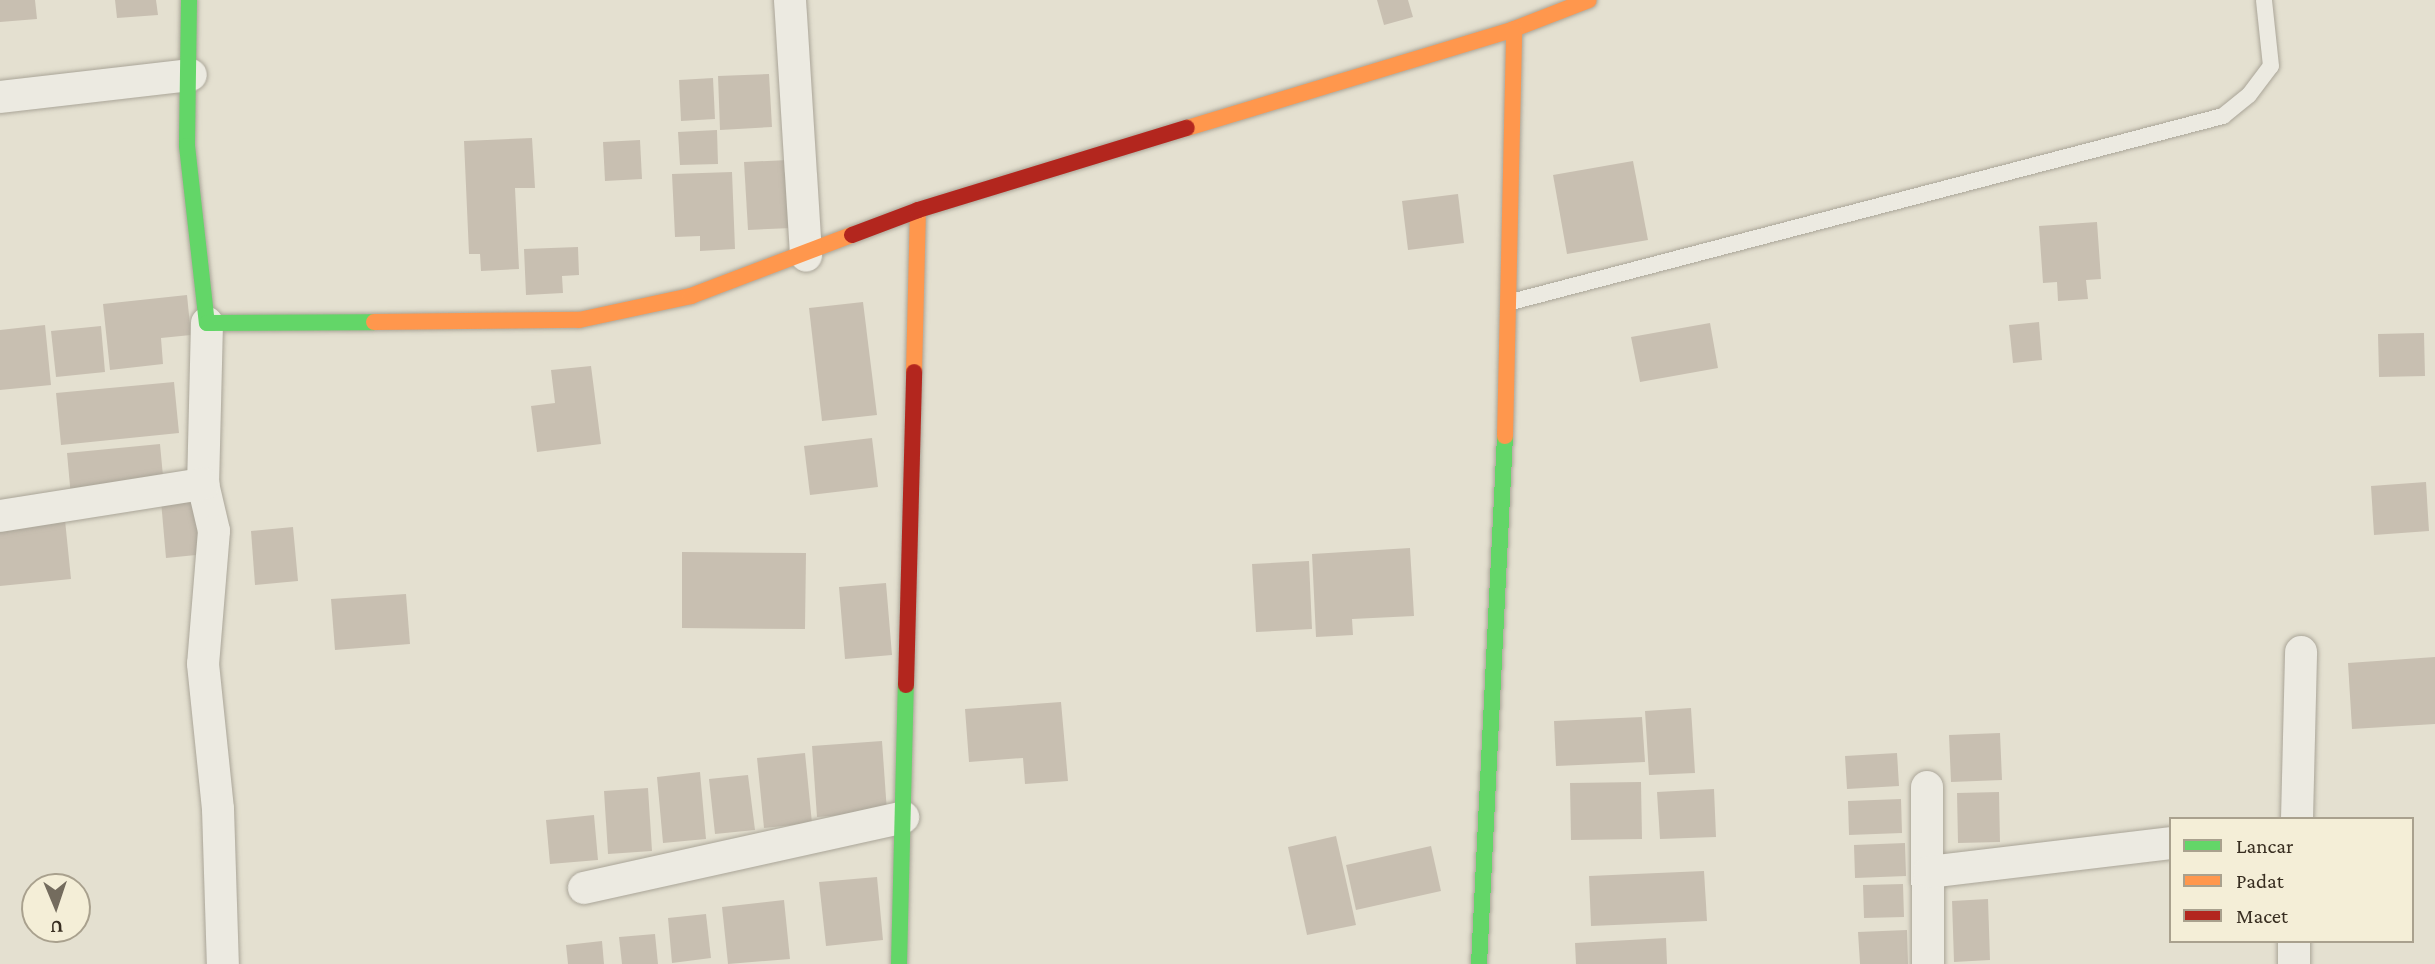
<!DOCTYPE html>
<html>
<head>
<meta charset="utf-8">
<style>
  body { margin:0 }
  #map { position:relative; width:2435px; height:964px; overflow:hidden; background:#e4e0d0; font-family:"Crimson Pro",serif }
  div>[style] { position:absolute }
  .building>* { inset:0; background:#c8bfb1 }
  .roads { filter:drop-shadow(0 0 2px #aaa598) drop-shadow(0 0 2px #aaa598) }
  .lane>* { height:16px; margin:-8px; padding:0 8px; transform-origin:8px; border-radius:8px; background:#eceae1 }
  .street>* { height:32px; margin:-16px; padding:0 16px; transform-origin:16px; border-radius:16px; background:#eceae1 }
  .fast>* { height:16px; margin:-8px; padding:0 8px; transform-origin:8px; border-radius:8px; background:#63d668 }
  .slow>* { height:16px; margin:-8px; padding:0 8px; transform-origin:8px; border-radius:8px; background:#ff974d }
  .jam>* { height:16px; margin:-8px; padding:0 8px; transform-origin:8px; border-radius:8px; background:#b3261e }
  span { translate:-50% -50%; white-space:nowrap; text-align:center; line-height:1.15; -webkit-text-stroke:5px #f4eed7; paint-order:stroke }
  .legend { position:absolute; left:2169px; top:817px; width:245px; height:126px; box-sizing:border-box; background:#f4eed7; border:2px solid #a9a18e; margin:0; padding:9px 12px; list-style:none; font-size:21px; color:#382e21 }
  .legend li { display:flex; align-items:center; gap:14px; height:35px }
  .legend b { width:35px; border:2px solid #a9a18e }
  .north { position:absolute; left:21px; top:873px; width:70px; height:70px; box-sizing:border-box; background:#f4eed7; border:2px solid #a9a18e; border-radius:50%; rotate:178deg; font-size:19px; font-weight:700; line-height:28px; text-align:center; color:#382e21 }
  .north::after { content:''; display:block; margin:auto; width:24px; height:32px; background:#746c5e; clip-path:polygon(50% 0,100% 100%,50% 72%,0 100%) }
</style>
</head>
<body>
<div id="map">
  <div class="building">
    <div style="clip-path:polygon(0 0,35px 0,37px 19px,0 22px)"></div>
    <div style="clip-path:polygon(115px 0,156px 0,158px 15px,117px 18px)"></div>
    <div style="clip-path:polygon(1377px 0,1408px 0,1413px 17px,1384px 25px)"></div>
    <div style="clip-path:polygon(769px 74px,772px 127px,720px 130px,718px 76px)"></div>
    <div style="clip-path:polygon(713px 78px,715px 119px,681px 121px,679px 80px)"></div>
    <div style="clip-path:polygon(717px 130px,718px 164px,680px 165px,678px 132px)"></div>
    <div style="clip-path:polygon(532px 138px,535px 188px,515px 188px,519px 269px,481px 271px,480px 254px,469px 254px,464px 141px)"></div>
    <div style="clip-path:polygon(640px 140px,642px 179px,605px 181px,603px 142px)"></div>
    <div style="clip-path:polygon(789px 160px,792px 228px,748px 230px,744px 162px)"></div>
    <div style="clip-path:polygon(1633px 161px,1648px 240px,1567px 254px,1553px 175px)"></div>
    <div style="clip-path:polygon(732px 172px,735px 249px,700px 251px,700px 236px,675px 237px,672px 174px)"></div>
    <div style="clip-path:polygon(1458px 194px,1464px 243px,1408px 250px,1402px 201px)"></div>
    <div style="clip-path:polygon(2097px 222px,2101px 279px,2086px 280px,2088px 299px,2058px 301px,2057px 282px,2043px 283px,2039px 226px)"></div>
    <div style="clip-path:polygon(578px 247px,579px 275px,562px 276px,563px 293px,526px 295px,524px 249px)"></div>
    <div style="clip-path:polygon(187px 295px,191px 335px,161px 338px,163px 364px,110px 370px,103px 304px)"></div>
    <div style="clip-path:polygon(863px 302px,877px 415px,822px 421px,809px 308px)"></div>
    <div style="clip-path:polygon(2039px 322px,2042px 360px,2013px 363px,2009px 325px)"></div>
    <div style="clip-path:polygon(1710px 323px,1718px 368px,1640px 382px,1631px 337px)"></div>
    <div style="clip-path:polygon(45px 325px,51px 385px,0 390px,0 330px)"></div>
    <div style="clip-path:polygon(101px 326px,105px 372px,56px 377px,51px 331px)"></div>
    <div style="clip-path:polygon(2424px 333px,2425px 376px,2379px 377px,2378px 334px)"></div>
    <div style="clip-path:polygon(591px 366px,601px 444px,537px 452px,531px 406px,555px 403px,551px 370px)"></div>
    <div style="clip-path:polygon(174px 382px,179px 433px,61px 445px,56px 393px)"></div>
    <div style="clip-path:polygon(872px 438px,878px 487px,810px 495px,804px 446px)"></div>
    <div style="clip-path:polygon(160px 444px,164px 487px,71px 497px,67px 453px)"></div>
    <div style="clip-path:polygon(2426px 482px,2429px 531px,2374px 535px,2371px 486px)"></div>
    <div style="clip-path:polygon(201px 497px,206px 554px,166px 558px,161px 501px)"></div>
    <div style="clip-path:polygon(65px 520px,71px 579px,0 586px,0 527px)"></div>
    <div style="clip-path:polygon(293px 527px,298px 581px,255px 585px,251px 531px)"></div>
    <div style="clip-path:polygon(1410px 548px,1414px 616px,1352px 619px,1353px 635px,1316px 637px,1312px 554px)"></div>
    <div style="clip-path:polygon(682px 552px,806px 553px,805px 629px,682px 628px)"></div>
    <div style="clip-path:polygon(1309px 561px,1312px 629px,1256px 632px,1252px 564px)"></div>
    <div style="clip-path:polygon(886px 583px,892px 655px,845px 659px,839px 587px)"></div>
    <div style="clip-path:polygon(406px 594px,410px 644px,335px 650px,331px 599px)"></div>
    <div style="clip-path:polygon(2435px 657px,2435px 724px,2352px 729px,2348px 663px)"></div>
    <div style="clip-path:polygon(1061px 702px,1068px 781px,1025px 784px,1023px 758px,969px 762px,965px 709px)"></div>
    <div style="clip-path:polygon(1691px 708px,1695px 773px,1649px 775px,1645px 711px)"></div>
    <div style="clip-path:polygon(1642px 717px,1645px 762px,1556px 766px,1554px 721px)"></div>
    <div style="clip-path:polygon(2000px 733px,2002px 780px,1951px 782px,1949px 735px)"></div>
    <div style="clip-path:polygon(882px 741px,887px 812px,817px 817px,812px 746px)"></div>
    <div style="clip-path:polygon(805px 753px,812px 823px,764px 828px,757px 758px)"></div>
    <div style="clip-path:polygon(1897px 753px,1899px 786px,1847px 789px,1845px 756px)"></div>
    <div style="clip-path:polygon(700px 772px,706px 839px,663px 843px,657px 777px)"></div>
    <div style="clip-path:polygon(748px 775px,755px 830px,715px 834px,709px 779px)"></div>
    <div style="clip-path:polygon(1641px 782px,1642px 839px,1571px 840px,1570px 783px)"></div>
    <div style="clip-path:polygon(648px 788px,652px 851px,608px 854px,604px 791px)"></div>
    <div style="clip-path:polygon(1714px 789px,1716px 837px,1660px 839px,1657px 792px)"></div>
    <div style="clip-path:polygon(1999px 792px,2000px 842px,1958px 843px,1957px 793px)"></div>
    <div style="clip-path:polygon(1901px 799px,1902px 833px,1849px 835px,1848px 801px)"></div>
    <div style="clip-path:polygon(594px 815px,598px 860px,550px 864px,546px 820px)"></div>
    <div style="clip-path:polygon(1336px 836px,1356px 925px,1307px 935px,1288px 847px)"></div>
    <div style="clip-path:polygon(1905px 843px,1906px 876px,1855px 878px,1854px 845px)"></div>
    <div style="clip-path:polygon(1431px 846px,1441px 891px,1356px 910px,1346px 865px)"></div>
    <div style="clip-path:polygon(1704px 871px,1707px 921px,1591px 926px,1589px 876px)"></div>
    <div style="clip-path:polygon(877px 877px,883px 940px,826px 946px,819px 882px)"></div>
    <div style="clip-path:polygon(1903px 884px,1904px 917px,1864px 918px,1863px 885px)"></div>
    <div style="clip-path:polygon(1988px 899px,1990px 960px,1954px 962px,1952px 901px)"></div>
    <div style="clip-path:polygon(784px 900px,790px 959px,728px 964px,722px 907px)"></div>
    <div style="clip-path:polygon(706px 914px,711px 958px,672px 963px,668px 918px)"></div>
    <div style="clip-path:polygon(1907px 930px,1908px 964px,1860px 964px,1858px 932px)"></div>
    <div style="clip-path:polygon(655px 934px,658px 964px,622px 964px,619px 937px)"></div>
    <div style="clip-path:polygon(1666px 938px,1667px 964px,1576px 964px,1575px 943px)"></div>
    <div style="clip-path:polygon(602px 941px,604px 964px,568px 964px,566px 945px)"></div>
  </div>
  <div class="roads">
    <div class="lane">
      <div style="left:1511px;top:302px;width:736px;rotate:-14.64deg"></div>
      <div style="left:2223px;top:116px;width:33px;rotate:-39deg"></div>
      <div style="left:2249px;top:95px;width:36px;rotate:-53deg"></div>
      <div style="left:2271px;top:66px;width:66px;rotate:-96.1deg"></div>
    </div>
    <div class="street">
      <div style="left:790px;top:0;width:256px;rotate:86.4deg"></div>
      <div style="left:0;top:97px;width:192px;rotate:-6.6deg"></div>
      <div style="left:207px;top:323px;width:161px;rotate:91.4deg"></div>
      <div style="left:203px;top:484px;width:48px;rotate:76.8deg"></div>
      <div style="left:214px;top:531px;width:133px;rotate:94.7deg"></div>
      <div style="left:203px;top:664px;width:146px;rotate:84.1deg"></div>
      <div style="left:218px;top:809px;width:155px;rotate:88.2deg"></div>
      <div style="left:0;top:516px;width:206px;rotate:-9deg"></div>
      <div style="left:1927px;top:787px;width:177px;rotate:89.7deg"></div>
      <div style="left:2297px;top:819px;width:167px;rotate:-88.6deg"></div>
      <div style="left:1929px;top:872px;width:244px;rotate:-6.8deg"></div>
      <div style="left:584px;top:888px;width:327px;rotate:-12.5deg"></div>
      <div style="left:2294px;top:964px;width:23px;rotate:-90deg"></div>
    </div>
    <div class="fast">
      <div style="left:189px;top:0;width:146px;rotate:90.8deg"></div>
      <div style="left:187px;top:146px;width:178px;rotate:83.6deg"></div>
      <div style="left:207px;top:323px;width:167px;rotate:-0.3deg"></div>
      <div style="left:899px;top:964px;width:279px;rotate:-88.6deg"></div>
      <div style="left:1479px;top:964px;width:529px;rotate:-87.18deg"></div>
    </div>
    <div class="slow">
      <div style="left:1187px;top:128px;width:342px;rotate:-16.8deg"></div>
      <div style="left:1514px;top:29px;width:80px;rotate:-21.1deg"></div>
      <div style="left:374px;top:322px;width:205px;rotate:-0.6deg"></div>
      <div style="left:579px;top:320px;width:115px;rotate:-12.1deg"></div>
      <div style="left:691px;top:296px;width:172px;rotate:-20.8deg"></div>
      <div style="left:914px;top:372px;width:162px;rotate:-88.6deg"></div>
      <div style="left:1505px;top:436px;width:407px;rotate:-88.7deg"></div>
    </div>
    <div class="jam">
      <div style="left:852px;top:235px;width:71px;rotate:-20.7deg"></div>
      <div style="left:918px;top:210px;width:281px;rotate:-17deg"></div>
      <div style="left:906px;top:685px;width:313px;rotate:-88.5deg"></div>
    </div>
  </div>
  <ul class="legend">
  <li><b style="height:9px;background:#63d668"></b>Lancar</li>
  <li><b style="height:9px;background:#ff974d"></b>Padat</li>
  <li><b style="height:9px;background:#b3261e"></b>Macet</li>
  </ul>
  <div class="north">U</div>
</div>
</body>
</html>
